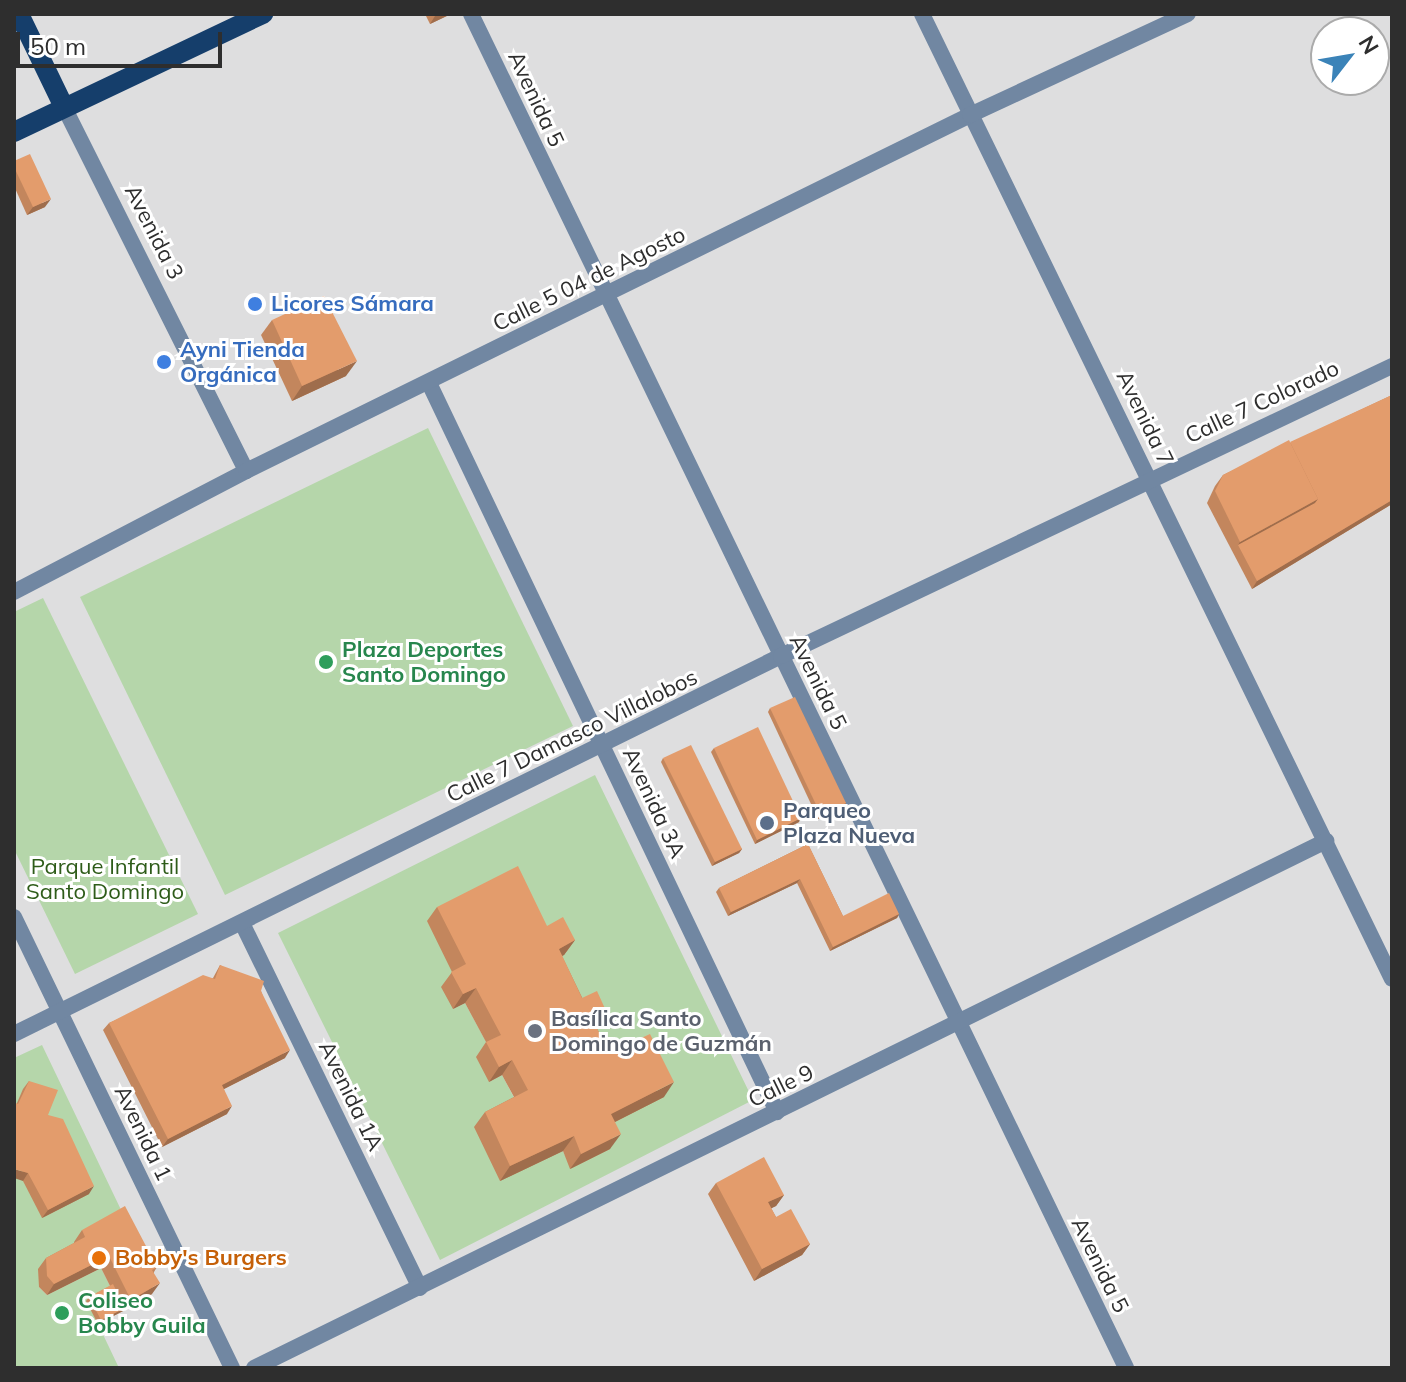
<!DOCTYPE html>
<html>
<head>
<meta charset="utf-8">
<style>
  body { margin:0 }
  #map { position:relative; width:1406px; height:1382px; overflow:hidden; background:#dededf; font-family:Mulish,sans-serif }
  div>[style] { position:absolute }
  .green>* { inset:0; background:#b5d6aa }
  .street>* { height:16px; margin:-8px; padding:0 8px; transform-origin:8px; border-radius:8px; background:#7187a2 }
  .primary>* { height:20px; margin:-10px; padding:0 10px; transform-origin:10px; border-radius:10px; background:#153e6b }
  .wall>* { inset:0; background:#c3865d }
  .shaded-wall>* { inset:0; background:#9f6d4c }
  .building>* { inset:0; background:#e39c6c }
  .dots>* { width:22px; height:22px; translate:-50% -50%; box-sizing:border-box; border:4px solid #fff; border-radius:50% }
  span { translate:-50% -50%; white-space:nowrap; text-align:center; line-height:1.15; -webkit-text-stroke:6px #fff; paint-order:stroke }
  .street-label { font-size:22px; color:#2e2e2e }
  .shop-label { font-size:22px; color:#366cbe; font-weight:700 }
  .left { translate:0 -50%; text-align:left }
  .leisure-label { font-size:22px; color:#27864d; font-weight:700 }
  .service-label { font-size:22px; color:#4e5e75; font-weight:700 }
  .park-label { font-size:22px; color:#2e5c19 }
  .worship-label { font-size:22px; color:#5b616d; font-weight:700 }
  .food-label { font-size:22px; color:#c56008; font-weight:700 }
  .frame { position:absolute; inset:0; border:16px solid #2e2e2e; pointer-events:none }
  .north { position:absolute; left:1310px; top:16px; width:80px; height:80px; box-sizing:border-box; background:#fff; border:2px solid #ababab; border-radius:50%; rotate:59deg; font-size:22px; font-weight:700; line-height:32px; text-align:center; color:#2e2e2e }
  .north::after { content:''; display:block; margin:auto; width:28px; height:36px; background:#3b83b8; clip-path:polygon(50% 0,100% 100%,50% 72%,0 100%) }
  .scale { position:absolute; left:16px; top:32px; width:206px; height:36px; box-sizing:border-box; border:4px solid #2e2e2e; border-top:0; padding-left:10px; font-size:24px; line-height:28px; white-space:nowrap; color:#2e2e2e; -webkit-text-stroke:6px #fff; paint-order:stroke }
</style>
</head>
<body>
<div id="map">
  <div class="green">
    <div style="clip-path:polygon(428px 428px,573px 726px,225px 895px,80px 597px)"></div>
    <div style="clip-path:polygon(43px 598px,198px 914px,75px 974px,14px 849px,14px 612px)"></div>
    <div style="clip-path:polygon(evenodd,595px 775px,753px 1100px,440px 1260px,278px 933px,595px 775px,564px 955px,548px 963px,598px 1068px,571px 1168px,563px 1151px,518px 1105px,502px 1075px,489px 1082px,490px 1049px,465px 1003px,453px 1009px,455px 979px,564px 955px)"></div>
    <div style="clip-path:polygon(42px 1045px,123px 1214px,39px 1287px,47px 1295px,101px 1268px,111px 1288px,98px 1324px,119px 1368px,14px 1368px,14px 1058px)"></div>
  </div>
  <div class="street">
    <div style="left:471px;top:14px;width:1504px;rotate:64.18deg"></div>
    <div style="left:922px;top:14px;width:1073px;rotate:64.03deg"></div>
    <div style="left:64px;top:107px;width:407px;rotate:63.4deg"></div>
    <div style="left:429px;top:383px;width:808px;rotate:64.48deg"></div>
    <div style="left:14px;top:592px;width:262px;rotate:-27.5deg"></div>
    <div style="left:246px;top:471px;width:807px;rotate:-26.18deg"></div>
    <div style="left:970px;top:115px;width:240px;rotate:-24.9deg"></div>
    <div style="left:14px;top:917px;width:501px;rotate:64.2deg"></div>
    <div style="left:242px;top:923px;width:406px;rotate:64deg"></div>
    <div style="left:14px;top:1034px;width:855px;rotate:-26.24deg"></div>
    <div style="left:781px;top:656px;width:676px;rotate:-25.39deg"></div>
    <div style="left:254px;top:1368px;width:1195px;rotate:-26.18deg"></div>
  </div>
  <div class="primary">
    <div style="left:19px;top:14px;width:103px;rotate:64.2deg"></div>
    <div style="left:14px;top:132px;width:276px;rotate:-25.4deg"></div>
  </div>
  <div class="wall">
    <div style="clip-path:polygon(425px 14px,451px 14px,430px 24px)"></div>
    <div style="clip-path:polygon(14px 161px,45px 207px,27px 215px,14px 186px)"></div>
    <div style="clip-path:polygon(272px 320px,346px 376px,292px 401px,261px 335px)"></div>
    <div style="clip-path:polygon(1392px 395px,1392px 504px,1252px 589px,1207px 503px,1215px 486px,1223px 475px)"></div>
    <div style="clip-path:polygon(770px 708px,846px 803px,843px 807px,818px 819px,768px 712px)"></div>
    <div style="clip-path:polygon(714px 748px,799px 822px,755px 844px,711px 752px)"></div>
    <div style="clip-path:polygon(663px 758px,742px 849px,739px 853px,712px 866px,661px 762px)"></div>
    <div style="clip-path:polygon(808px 844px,843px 916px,899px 914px,897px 918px,830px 951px,797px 883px,728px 916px,716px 892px,719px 888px)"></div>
    <div style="clip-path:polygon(437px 907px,547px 926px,575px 940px,564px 955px,562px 956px,609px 1053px,664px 1097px,615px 1122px,610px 1149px,570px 1169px,563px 1151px,500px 1181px,474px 1127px,485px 1112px,514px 1097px,502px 1075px,489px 1082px,476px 1057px,486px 1042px,465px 1003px,453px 1009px,441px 987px,452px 972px,427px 921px)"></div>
    <div style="clip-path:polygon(220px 965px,261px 991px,285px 1058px,224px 1089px,227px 1114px,162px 1147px,103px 1030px,109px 1023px,213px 978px)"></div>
    <div style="clip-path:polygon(29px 1081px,48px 1115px,89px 1194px,42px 1218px,23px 1181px,17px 1103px,23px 1089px)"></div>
    <div style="clip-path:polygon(716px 1183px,784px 1195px,776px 1206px,771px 1208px,776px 1217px,810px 1244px,802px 1255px,754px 1281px,708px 1194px)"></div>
    <div style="clip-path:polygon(82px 1230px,157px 1267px,154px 1272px,152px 1294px,123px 1311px,98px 1324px,86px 1301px,89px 1297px,110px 1286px,101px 1268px,47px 1295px,39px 1287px,38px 1269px,46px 1258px,74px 1243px,74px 1242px)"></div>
  </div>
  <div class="shaded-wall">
    <div style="clip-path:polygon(440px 14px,451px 14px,430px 24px,435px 16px)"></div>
    <div style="clip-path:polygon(51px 199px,45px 207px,27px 215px,33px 207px)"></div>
    <div style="clip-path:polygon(357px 361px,346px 376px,292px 401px,302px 386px)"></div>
    <div style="clip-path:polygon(1318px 499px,1310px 511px,1238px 545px,1240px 542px)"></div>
    <div style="clip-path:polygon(1392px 500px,1392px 504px,1252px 589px,1257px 581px)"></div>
    <div style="clip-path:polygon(846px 803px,843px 807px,818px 819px,821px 815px)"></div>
    <div style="clip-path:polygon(801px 818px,799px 822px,755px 844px,757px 840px)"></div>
    <div style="clip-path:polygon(742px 849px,739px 853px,712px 866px,715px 862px)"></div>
    <div style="clip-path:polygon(800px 879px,797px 883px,728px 916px,731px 912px)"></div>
    <div style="clip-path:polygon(899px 914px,897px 918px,830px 951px,833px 947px)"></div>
    <div style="clip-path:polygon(575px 940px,564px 955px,548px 963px,559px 949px)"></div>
    <div style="clip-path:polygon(476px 988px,465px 1003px,453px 1009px,463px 994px)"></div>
    <div style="clip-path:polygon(607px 1013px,597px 1028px,593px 1020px)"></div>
    <div style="clip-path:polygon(290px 1050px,285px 1058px,216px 1093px,222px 1085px)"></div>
    <div style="clip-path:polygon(512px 1060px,502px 1075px,489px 1082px,499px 1067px)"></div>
    <div style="clip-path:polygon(674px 1082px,664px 1097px,601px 1129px,611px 1114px)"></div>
    <div style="clip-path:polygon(232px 1106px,227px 1114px,162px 1147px,168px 1139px)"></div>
    <div style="clip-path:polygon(621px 1134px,610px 1149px,570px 1169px,581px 1154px)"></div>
    <div style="clip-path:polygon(574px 1136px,563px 1151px,500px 1181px,510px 1166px)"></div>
    <div style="clip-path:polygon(14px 1169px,28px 1173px,23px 1181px,14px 1178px)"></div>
    <div style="clip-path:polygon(94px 1186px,89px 1194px,42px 1218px,48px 1210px)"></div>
    <div style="clip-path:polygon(784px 1195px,776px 1206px,760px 1214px,768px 1202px)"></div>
    <div style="clip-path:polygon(810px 1244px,802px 1255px,754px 1281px,762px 1269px)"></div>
    <div style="clip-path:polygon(109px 1256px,101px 1268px,47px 1295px,54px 1284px)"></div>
    <div style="clip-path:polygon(160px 1283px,152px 1294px,123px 1311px,98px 1324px,101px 1320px,125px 1308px,131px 1300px)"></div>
  </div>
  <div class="building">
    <div style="clip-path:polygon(30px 154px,51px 199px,33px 207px,14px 167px,14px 161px)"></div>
    <div style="clip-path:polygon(324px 296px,357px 361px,302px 386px,272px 320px)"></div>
    <div style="clip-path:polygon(1392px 395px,1392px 500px,1257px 581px,1238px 545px,1315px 503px,1318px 499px,1290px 442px)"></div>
    <div style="clip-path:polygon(1289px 440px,1318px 499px,1240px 542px,1215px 491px,1223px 475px)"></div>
    <div style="clip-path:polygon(795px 697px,846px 803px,821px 815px,770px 708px)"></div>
    <div style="clip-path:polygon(758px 727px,801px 818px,757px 840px,714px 748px)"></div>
    <div style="clip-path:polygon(691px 745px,742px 849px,715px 862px,663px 758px)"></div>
    <div style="clip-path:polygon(808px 844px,843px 916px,889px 893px,899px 914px,833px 947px,800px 879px,731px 912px,719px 888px)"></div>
    <div style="clip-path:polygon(518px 866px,547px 926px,563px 917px,575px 940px,559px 949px,582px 998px,597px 991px,607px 1013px,593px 1020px,609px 1053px,650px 1034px,674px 1082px,611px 1114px,621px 1134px,581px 1154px,574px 1136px,510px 1166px,485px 1112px,528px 1090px,512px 1060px,499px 1067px,486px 1042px,501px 1035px,476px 988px,463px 994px,451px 972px,466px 964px,437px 907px)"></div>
    <div style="clip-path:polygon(220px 965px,264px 981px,261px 991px,290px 1050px,222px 1085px,232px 1106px,168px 1139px,109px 1023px,203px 975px,215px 979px)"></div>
    <div style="clip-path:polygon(29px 1081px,58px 1090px,48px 1115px,63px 1119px,94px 1186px,48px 1210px,28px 1173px,14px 1169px,14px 1102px,18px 1104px)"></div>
    <div style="clip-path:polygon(764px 1157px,784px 1195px,768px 1202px,776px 1217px,791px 1209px,810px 1244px,762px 1269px,716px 1183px)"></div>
    <div style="clip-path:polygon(125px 1206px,157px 1267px,152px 1270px,160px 1283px,131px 1300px,109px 1256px,54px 1284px,47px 1276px,46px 1258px,85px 1237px,82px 1230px)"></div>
    <div style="clip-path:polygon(113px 1284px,125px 1308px,101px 1320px,89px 1297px)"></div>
  </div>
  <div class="dots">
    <div style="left:255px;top:304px;background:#3f7fe0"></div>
    <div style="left:164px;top:362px;background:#3f7fe0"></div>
    <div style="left:326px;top:662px;background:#2e9e5b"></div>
    <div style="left:767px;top:823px;background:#5c6f8a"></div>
    <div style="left:535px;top:1031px;background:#6b7280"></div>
    <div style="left:99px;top:1258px;background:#e8710a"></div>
    <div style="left:62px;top:1313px;background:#2e9e5b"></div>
  </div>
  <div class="street-label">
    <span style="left:536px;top:99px;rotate:65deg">Avenida 5</span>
    <span style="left:154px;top:232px;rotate:63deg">Avenida 3</span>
    <span style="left:589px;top:279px;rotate:-26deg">Calle 5 04 de Agosto</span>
    <span style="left:1262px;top:402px;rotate:-25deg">Calle 7 Colorado</span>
    <span style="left:1145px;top:418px;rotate:64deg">Avenida 7</span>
    <span style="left:818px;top:682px;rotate:64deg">Avenida 5</span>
    <span style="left:572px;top:736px;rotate:-26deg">Calle 7 Damasco Villalobos</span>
    <span style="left:654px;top:803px;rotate:65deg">Avenida 3A</span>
    <span style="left:781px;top:1086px;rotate:-26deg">Calle 9</span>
    <span style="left:351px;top:1096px;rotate:64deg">Avenida 1A</span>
    <span style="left:143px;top:1133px;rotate:64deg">Avenida 1</span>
    <span style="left:1100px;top:1265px;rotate:64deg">Avenida 5</span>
  </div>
  <div class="shop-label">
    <span class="left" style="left:271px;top:304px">Licores Sámara</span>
    <span class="left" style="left:180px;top:362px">Ayni Tienda<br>Orgánica</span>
  </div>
  <div class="leisure-label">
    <span class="left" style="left:342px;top:662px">Plaza Deportes<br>Santo Domingo</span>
    <span class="left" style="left:78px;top:1313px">Coliseo<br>Bobby Guila</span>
  </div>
  <div class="service-label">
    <span class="left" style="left:783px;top:823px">Parqueo<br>Plaza Nueva</span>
  </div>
  <div class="park-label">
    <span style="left:105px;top:879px">Parque Infantil<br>Santo Domingo</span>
  </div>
  <div class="worship-label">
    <span class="left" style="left:551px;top:1031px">Basílica Santo<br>Domingo de Guzmán</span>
  </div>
  <div class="food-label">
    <span class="left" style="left:115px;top:1258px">Bobby's Burgers</span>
  </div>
  <div class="frame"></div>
  <div class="north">N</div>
  <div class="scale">50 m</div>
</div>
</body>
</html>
